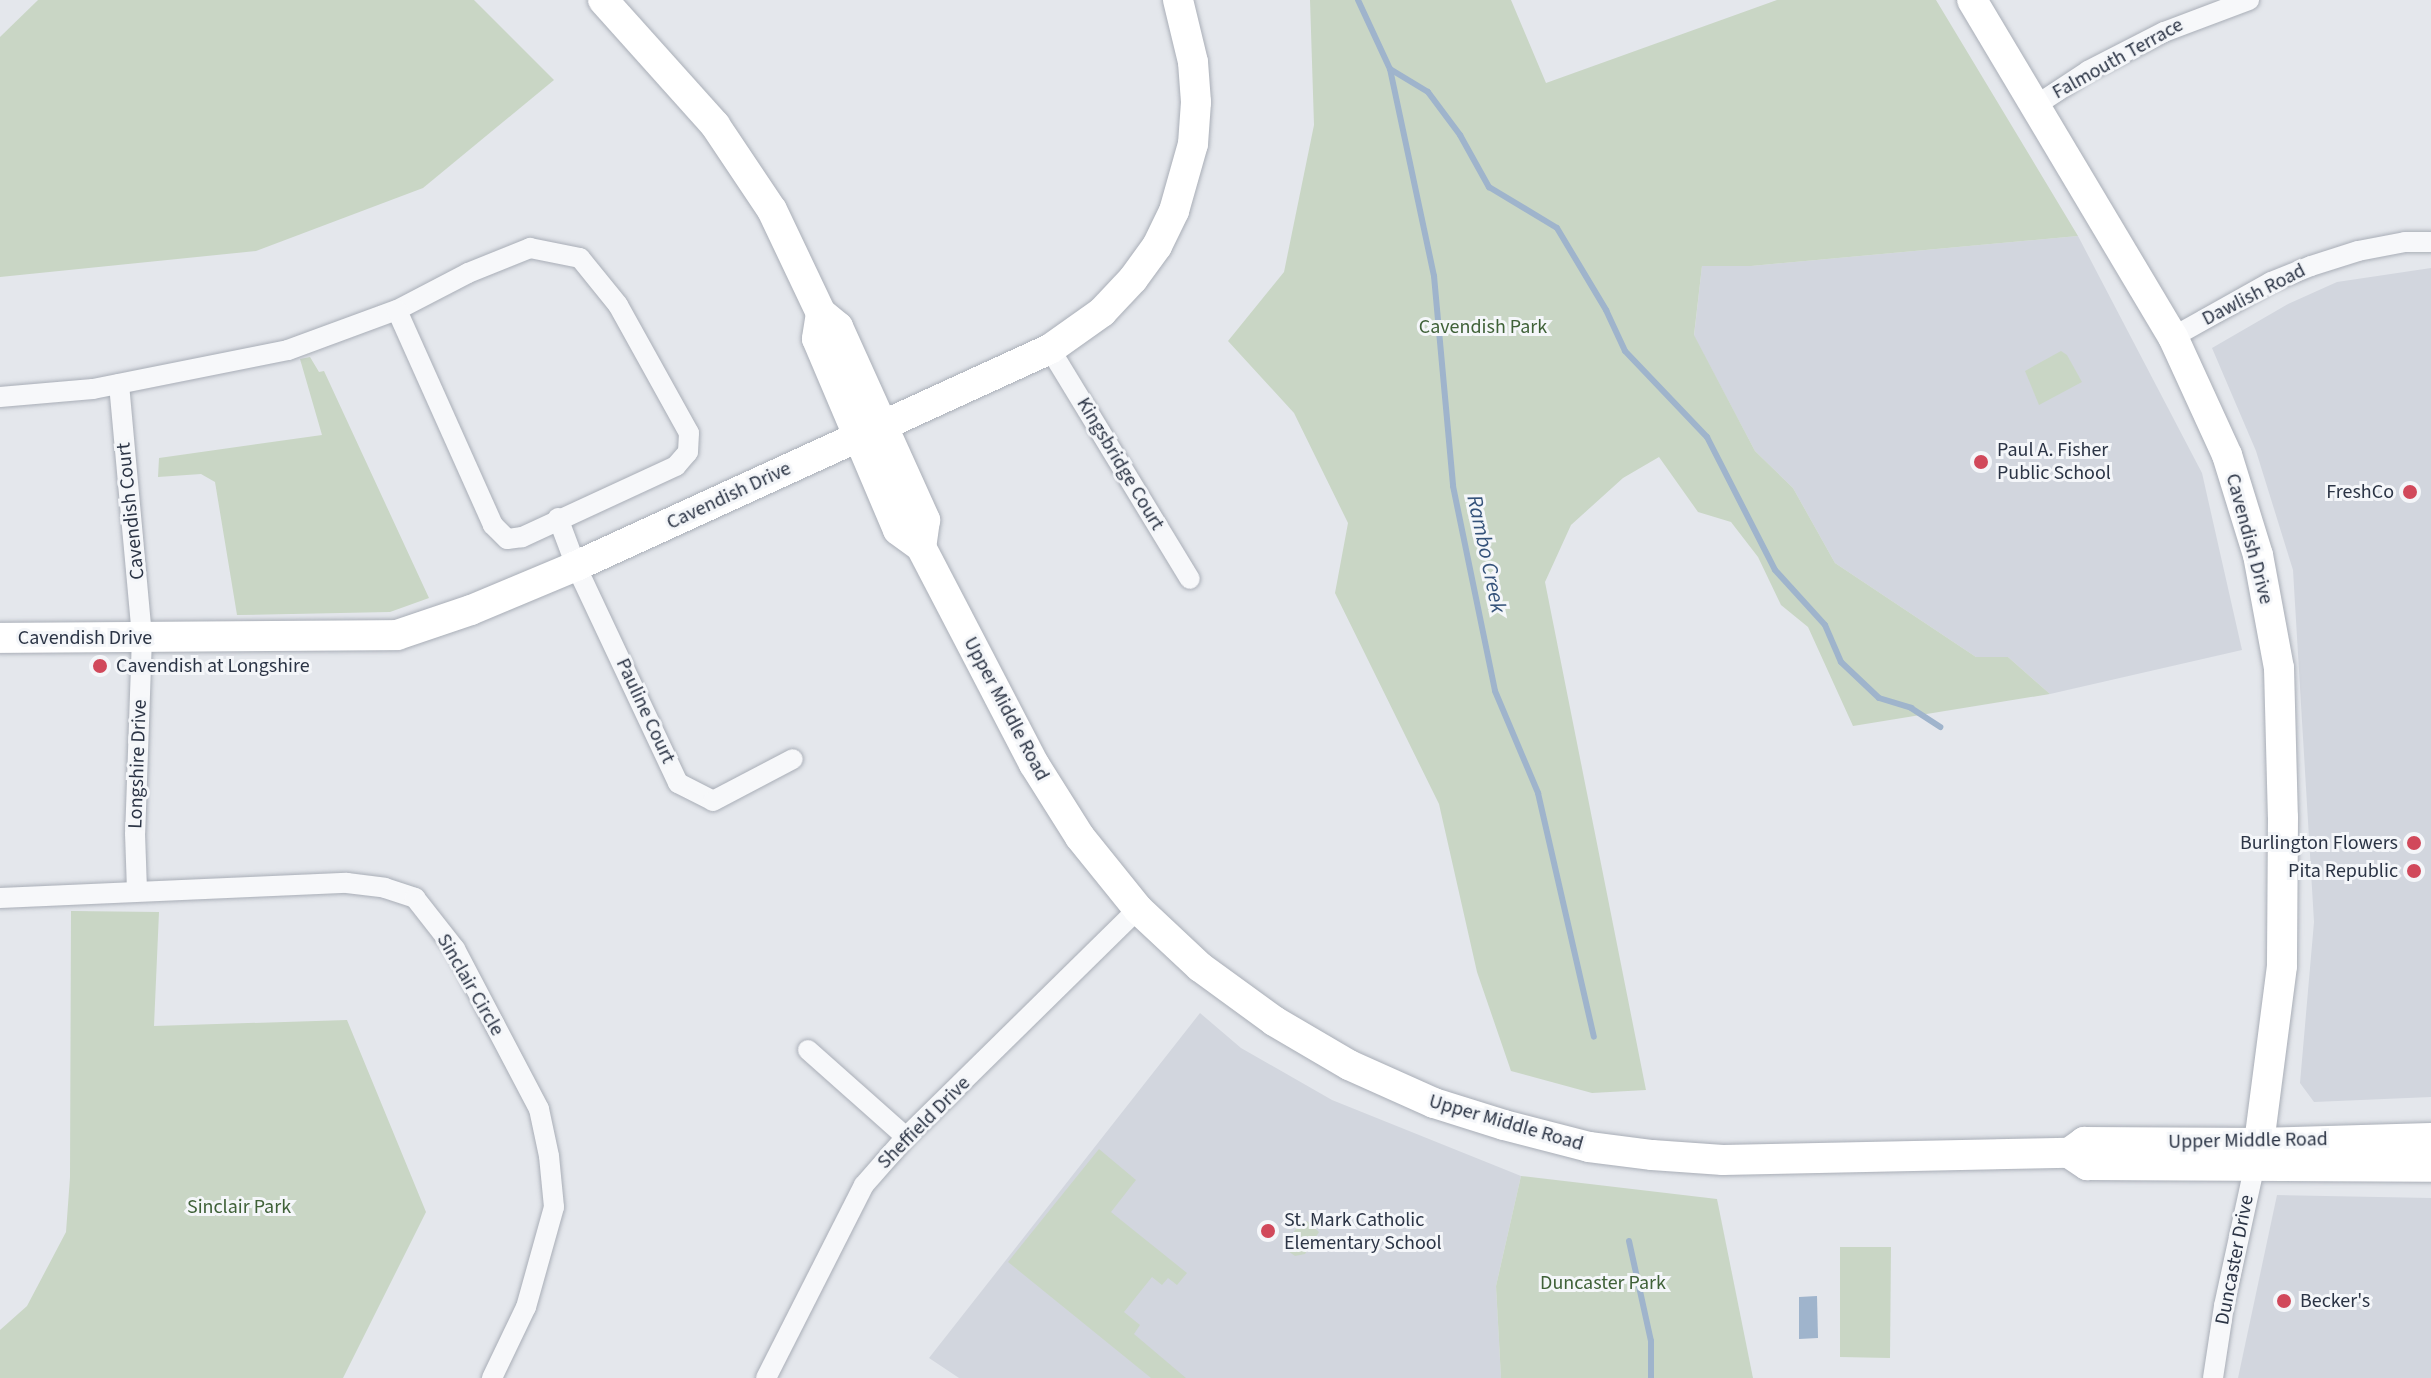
<!DOCTYPE html>
<html>
<head>
<meta charset="utf-8">
<style>
  body { margin:0 }
  #map { position:relative; width:2431px; height:1378px; overflow:hidden; background:#e4e7ec; font-family:"Source Sans 3",sans-serif }
  div>[style] { position:absolute }
  .built>* { inset:0; background:#d2d6de }
  .green>* { inset:0; background:#c9d6c5 }
  .water>* { inset:0; background:#9fb4cc }
  .stream>* { height:6px; margin:-3px; padding:0 3px; transform-origin:3px; border-radius:3px; background:#9fb4cc }
  .roads { filter:drop-shadow(0 0 2px #a9aeb7) drop-shadow(0 0 2px #a9aeb7) }
  .street>* { height:20px; margin:-10px; padding:0 10px; transform-origin:10px; border-radius:10px; background:#f7f8fa }
  .secondary>* { height:30px; margin:-15px; padding:0 15px; transform-origin:15px; border-radius:15px; background:#fff }
  .dots>* { width:22px; height:22px; translate:-50% -50%; box-sizing:border-box; border:4px solid #f4f6f9; border-radius:50% }
  span { translate:-50% -50%; white-space:nowrap; text-align:center; line-height:1.15; -webkit-text-stroke:6px #f4f6f9; paint-order:stroke }
  .street-label { font-size:20px; color:#2b3445 }
  .park-label { font-size:20px; color:#3f6138 }
  .poi-label { font-size:20px; color:#2b3445 }
  .left { translate:0 -50%; text-align:left }
  .right { translate:-100% -50%; text-align:right }
  .water-label { font-size:22px; color:#34527a; font-style:italic }
</style>
</head>
<body>
<div id="map">
  <div class="built">
    <div style="clip-path:polygon(2078px 236px,2202px 473px,2242px 650px,2050px 694px,2008px 657px,1976px 657px,1835px 563px,1793px 488px,1755px 451px,1694px 336px,1702px 266px,1751px 266px)"></div>
    <div style="clip-path:polygon(2431px 268px,2431px 1097px,2314px 1102px,2300px 1083px,2314px 922px,2293px 570px,2256px 451px,2212px 348px,2288px 304px,2337px 282px)"></div>
    <div style="clip-path:polygon(1200px 1013px,1241px 1048px,1332px 1100px,1521px 1176px,1496px 1286px,1501px 1378px,959px 1378px,929px 1358px)"></div>
    <div style="clip-path:polygon(2277px 1195px,2431px 1198px,2431px 1378px,2238px 1378px)"></div>
  </div>
  <div class="green">
    <div style="clip-path:polygon(38px 0,474px 0,554px 80px,423px 188px,256px 251px,0 277px,0 37px)"></div>
    <div style="clip-path:polygon(1310px 0,1511px 0,1546px 83px,1777px 0,1936px 0,2078px 236px,1751px 266px,1702px 266px,1694px 335px,1755px 451px,1793px 488px,1835px 563px,1976px 657px,2008px 657px,2050px 694px,1853px 726px,1808px 627px,1781px 605px,1758px 557px,1731px 522px,1698px 512px,1659px 457px,1623px 478px,1571px 525px,1545px 582px,1646px 1090px,1592px 1093px,1511px 1071px,1477px 972px,1439px 804px,1335px 593px,1348px 523px,1294px 413px,1228px 341px,1284px 272px,1314px 125px)"></div>
    <div style="clip-path:polygon(2061px 351px,2067px 355px,2082px 382px,2039px 405px,2025px 371px)"></div>
    <div style="clip-path:polygon(310px 357px,319px 372px,324px 371px,429px 598px,390px 612px,237px 615px,215px 482px,201px 474px,158px 477px,159px 458px,322px 435px,300px 359px)"></div>
    <div style="clip-path:polygon(71px 911px,159px 912px,154px 1026px,347px 1020px,426px 1212px,343px 1378px,0 1378px,0 1330px,27px 1306px,66px 1232px,70px 1177px)"></div>
    <div style="clip-path:polygon(1099px 1149px,1136px 1180px,1111px 1212px,1187px 1273px,1177px 1285px,1168px 1278px,1162px 1285px,1152px 1277px,1124px 1312px,1140px 1325px,1134px 1334px,1186px 1378px,1151px 1378px,1008px 1262px)"></div>
    <div style="clip-path:polygon(1521px 1176px,1717px 1199px,1753px 1378px,1501px 1378px,1496px 1286px)"></div>
    <div style="clip-path:polygon(1307px 1221px,1319px 1232px,1305px 1254px,1295px 1256px,1285px 1249px,1285px 1244px,1300px 1223px)"></div>
    <div style="clip-path:polygon(1840px 1247px,1891px 1247px,1890px 1358px,1840px 1357px)"></div>
  </div>
  <div class="water">
    <div style="clip-path:polygon(1817px 1296px,1818px 1338px,1799px 1339px,1799px 1297px)"></div>
  </div>
  <div class="stream">
    <div style="left:1358px;top:0;width:76px;rotate:65.1deg"></div>
    <div style="left:1390px;top:69px;width:212px;rotate:78deg"></div>
    <div style="left:1434px;top:276px;width:211px;rotate:84.8deg"></div>
    <div style="left:1453px;top:486px;width:209px;rotate:78.4deg"></div>
    <div style="left:1495px;top:691px;width:111px;rotate:67.1deg"></div>
    <div style="left:1538px;top:793px;width:250px;rotate:77.1deg"></div>
    <div style="left:1390px;top:69px;width:44px;rotate:31.2deg"></div>
    <div style="left:1428px;top:92px;width:54px;rotate:53.3deg"></div>
    <div style="left:1460px;top:135px;width:60px;rotate:60.9deg"></div>
    <div style="left:1489px;top:187px;width:79px;rotate:31.1deg"></div>
    <div style="left:1557px;top:228px;width:96px;rotate:59.1deg"></div>
    <div style="left:1606px;top:310px;width:45px;rotate:65.1deg"></div>
    <div style="left:1625px;top:351px;width:119px;rotate:46.4deg"></div>
    <div style="left:1707px;top:437px;width:149px;rotate:62.9deg"></div>
    <div style="left:1775px;top:570px;width:74px;rotate:47.7deg"></div>
    <div style="left:1825px;top:625px;width:40px;rotate:66.6deg"></div>
    <div style="left:1841px;top:662px;width:52px;rotate:43.5deg"></div>
    <div style="left:1879px;top:698px;width:34px;rotate:17deg"></div>
    <div style="left:1911px;top:708px;width:35px;rotate:33deg"></div>
    <div style="left:1629px;top:1241px;width:102px;rotate:77.6deg"></div>
    <div style="left:1651px;top:1341px;width:37px;rotate:90deg"></div>
  </div>
  <div class="roads">
    <div class="street">
      <div style="left:2035px;top:106px;width:64px;rotate:-33.4deg"></div>
      <div style="left:2088px;top:71px;width:85px;rotate:-27.2deg"></div>
      <div style="left:2164px;top:32px;width:91px;rotate:-20.6deg"></div>
      <div style="left:2173px;top:337px;width:112px;rotate:-29.3deg"></div>
      <div style="left:2271px;top:282px;width:43px;rotate:-21.8deg"></div>
      <div style="left:2311px;top:266px;width:49px;rotate:-17.7deg"></div>
      <div style="left:2358px;top:251px;width:48px;rotate:-10.8deg"></div>
      <div style="left:2405px;top:242px;width:26px"></div>
      <div style="left:1050px;top:349px;width:269px;rotate:58.7deg"></div>
      <div style="left:119px;top:384px;width:254px;rotate:84.8deg"></div>
      <div style="left:142px;top:637px;width:196px;rotate:92deg"></div>
      <div style="left:135px;top:833px;width:57px;rotate:88deg"></div>
      <div style="left:0;top:397px;width:93px;rotate:-4.9deg"></div>
      <div style="left:93px;top:389px;width:199px;rotate:-11.3deg"></div>
      <div style="left:288px;top:350px;width:116px;rotate:-20.2deg"></div>
      <div style="left:397px;top:310px;width:80px;rotate:-27.5deg"></div>
      <div style="left:468px;top:273px;width:67px;rotate:-22deg"></div>
      <div style="left:530px;top:248px;width:51px;rotate:11.3deg"></div>
      <div style="left:580px;top:258px;width:60px;rotate:51deg"></div>
      <div style="left:618px;top:305px;width:146px;rotate:61deg"></div>
      <div style="left:689px;top:433px;width:19px;rotate:93deg"></div>
      <div style="left:688px;top:452px;width:18px;rotate:131deg"></div>
      <div style="left:676px;top:466px;width:170px;rotate:155.2deg"></div>
      <div style="left:522px;top:537px;width:15px;rotate:172deg"></div>
      <div style="left:507px;top:539px;width:20px;rotate:-135deg"></div>
      <div style="left:493px;top:525px;width:235px;rotate:-114.1deg"></div>
      <div style="left:558px;top:518px;width:51px;rotate:69.4deg"></div>
      <div style="left:576px;top:566px;width:240px;rotate:64.8deg"></div>
      <div style="left:678px;top:783px;width:39px;rotate:27deg"></div>
      <div style="left:713px;top:801px;width:90px;rotate:-27.7deg"></div>
      <div style="left:0;top:898px;width:347px;rotate:-2.5deg"></div>
      <div style="left:347px;top:883px;width:38px;rotate:7deg"></div>
      <div style="left:385px;top:888px;width:32px;rotate:18deg"></div>
      <div style="left:415px;top:898px;width:65px;rotate:51.9deg"></div>
      <div style="left:455px;top:949px;width:181px;rotate:62.3deg"></div>
      <div style="left:539px;top:1109px;width:48px;rotate:78deg"></div>
      <div style="left:549px;top:1156px;width:51px;rotate:84.4deg"></div>
      <div style="left:554px;top:1207px;width:104px;rotate:105.6deg"></div>
      <div style="left:526px;top:1307px;width:79px;rotate:115.6deg"></div>
      <div style="left:808px;top:1050px;width:131px;rotate:41.6deg"></div>
      <div style="left:766px;top:1378px;width:216px;rotate:-63.1deg"></div>
      <div style="left:864px;top:1185px;width:64px;rotate:-48.8deg"></div>
      <div style="left:906px;top:1137px;width:325px;rotate:-44.5deg"></div>
      <div style="left:2213px;top:1378px;width:73px;rotate:-81.3deg"></div>
      <div style="left:2224px;top:1306px;width:155px;rotate:-77.7deg"></div>
    </div>
    <div class="secondary">
      <div style="left:603px;top:0;width:168px;rotate:48.1deg"></div>
      <div style="left:715px;top:125px;width:102px;rotate:56.2deg"></div>
      <div style="left:772px;top:210px;width:114px;rotate:64.6deg"></div>
      <div style="left:821px;top:313px;width:22px;rotate:39deg"></div>
      <div style="left:838px;top:327px;width:212px;rotate:65.7deg"></div>
      <div style="left:925px;top:520px;width:27px;rotate:98deg"></div>
      <div style="left:1972px;top:0;width:392px;rotate:59.2deg"></div>
      <div style="left:2173px;top:337px;width:130px;rotate:65.4deg"></div>
      <div style="left:2227px;top:455px;width:105px;rotate:72.8deg"></div>
      <div style="left:2258px;top:555px;width:115px;rotate:79.5deg"></div>
      <div style="left:2279px;top:668px;width:149px;rotate:88.5deg"></div>
      <div style="left:2283px;top:817px;width:149px;rotate:90.4deg"></div>
      <div style="left:2282px;top:966px;width:178px;rotate:97.4deg"></div>
      <div style="left:821px;top:313px;width:26px;rotate:99deg"></div>
      <div style="left:817px;top:339px;width:207px;rotate:67deg"></div>
      <div style="left:898px;top:530px;width:29px;rotate:36deg"></div>
      <div style="left:921px;top:547px;width:245px;rotate:62.5deg"></div>
      <div style="left:1034px;top:764px;width:86px;rotate:57.8deg"></div>
      <div style="left:1080px;top:837px;width:92px;rotate:51.1deg"></div>
      <div style="left:1138px;top:909px;width:85px;rotate:43.1deg"></div>
      <div style="left:1200px;top:967px;width:92px;rotate:36.1deg"></div>
      <div style="left:1274px;top:1021px;width:87px;rotate:30.4deg"></div>
      <div style="left:1349px;top:1065px;width:93px;rotate:24.1deg"></div>
      <div style="left:1434px;top:1103px;width:73px;rotate:17.4deg"></div>
      <div style="left:1504px;top:1125px;width:88px;rotate:14.5deg"></div>
      <div style="left:1589px;top:1147px;width:64px;rotate:7.2deg"></div>
      <div style="left:1652px;top:1155px;width:71px;rotate:4deg"></div>
      <div style="left:1723px;top:1160px;width:346px;rotate:-1.2deg"></div>
      <div style="left:2069px;top:1153px;width:22px;rotate:34deg"></div>
      <div style="left:2087px;top:1165px;width:344px;rotate:0.3deg"></div>
      <div style="left:0;top:638px;width:397px;rotate:-0.4deg"></div>
      <div style="left:397px;top:635px;width:78px;rotate:-18.7deg"></div>
      <div style="left:471px;top:610px;width:114px;rotate:-22.7deg"></div>
      <div style="left:576px;top:566px;width:521px;rotate:-24.6deg"></div>
      <div style="left:1050px;top:349px;width:64px;rotate:-35.4deg"></div>
      <div style="left:1102px;top:312px;width:45px;rotate:-46.8deg"></div>
      <div style="left:1133px;top:279px;width:41px;rotate:-54deg"></div>
      <div style="left:1157px;top:246px;width:39px;rotate:-64deg"></div>
      <div style="left:1174px;top:211px;width:70px;rotate:-74.2deg"></div>
      <div style="left:1193px;top:144px;width:42px;rotate:-85.9deg"></div>
      <div style="left:1196px;top:102px;width:40px;rotate:-94.3deg"></div>
      <div style="left:1193px;top:62px;width:64px;rotate:-103.6deg"></div>
      <div style="left:2069px;top:1153px;width:19px;rotate:-36deg"></div>
      <div style="left:2084px;top:1142px;width:175px;rotate:0.3deg"></div>
      <div style="left:2259px;top:1143px;width:172px;rotate:-1.7deg"></div>
    </div>
  </div>
  <div class="dots">
    <div style="left:1981px;top:462px;background:#d1495b"></div>
    <div style="left:2410px;top:492px;background:#d1495b"></div>
    <div style="left:100px;top:666px;background:#d1495b"></div>
    <div style="left:2414px;top:843px;background:#d1495b"></div>
    <div style="left:2414px;top:871px;background:#d1495b"></div>
    <div style="left:1268px;top:1231px;background:#d1495b"></div>
    <div style="left:2284px;top:1301px;background:#d1495b"></div>
  </div>
  <div class="street-label">
    <span style="left:2118px;top:59px;rotate:-29deg">Falmouth Terrace</span>
    <span style="left:2254px;top:295px;rotate:-27deg">Dawlish Road</span>
    <span style="left:1120px;top:464px;rotate:59deg">Kingsbridge Court</span>
    <span style="left:729px;top:496px;rotate:-25deg">Cavendish Drive</span>
    <span style="left:131px;top:511px;rotate:-96deg">Cavendish Court</span>
    <span style="left:2249px;top:539px;rotate:75deg">Cavendish Drive</span>
    <span style="left:85px;top:638px">Cavendish Drive</span>
    <span style="left:1006px;top:709px;rotate:62deg">Upper Middle Road</span>
    <span style="left:645px;top:711px;rotate:65deg">Pauline Court</span>
    <span style="left:138px;top:764px;rotate:-88deg">Longshire Drive</span>
    <span style="left:470px;top:985px;rotate:60deg">Sinclair Circle</span>
    <span style="left:924px;top:1123px;rotate:-45deg">Sheffield Drive</span>
    <span style="left:1506px;top:1123px;rotate:16deg">Upper Middle Road</span>
    <span style="left:2248px;top:1141px;rotate:-1deg">Upper Middle Road</span>
    <span style="left:2235px;top:1260px;rotate:-79deg">Duncaster Drive</span>
  </div>
  <div class="park-label">
    <span style="left:1483px;top:327px">Cavendish Park</span>
    <span style="left:239px;top:1207px">Sinclair Park</span>
    <span style="left:1603px;top:1283px">Duncaster Park</span>
  </div>
  <div class="poi-label">
    <span class="left" style="left:1997px;top:462px">Paul A. Fisher<br>Public School</span>
    <span class="right" style="left:2394px;top:492px">FreshCo</span>
    <span class="left" style="left:116px;top:666px">Cavendish at Longshire</span>
    <span class="right" style="left:2398px;top:843px">Burlington Flowers</span>
    <span class="right" style="left:2398px;top:871px">Pita Republic</span>
    <span class="left" style="left:1284px;top:1232px">St. Mark Catholic<br>Elementary School</span>
    <span class="left" style="left:2300px;top:1301px">Becker's</span>
  </div>
  <div class="water-label">
    <span style="left:1486px;top:554px;rotate:78deg">Rambo Creek</span>
  </div>
</div>
</body>
</html>
